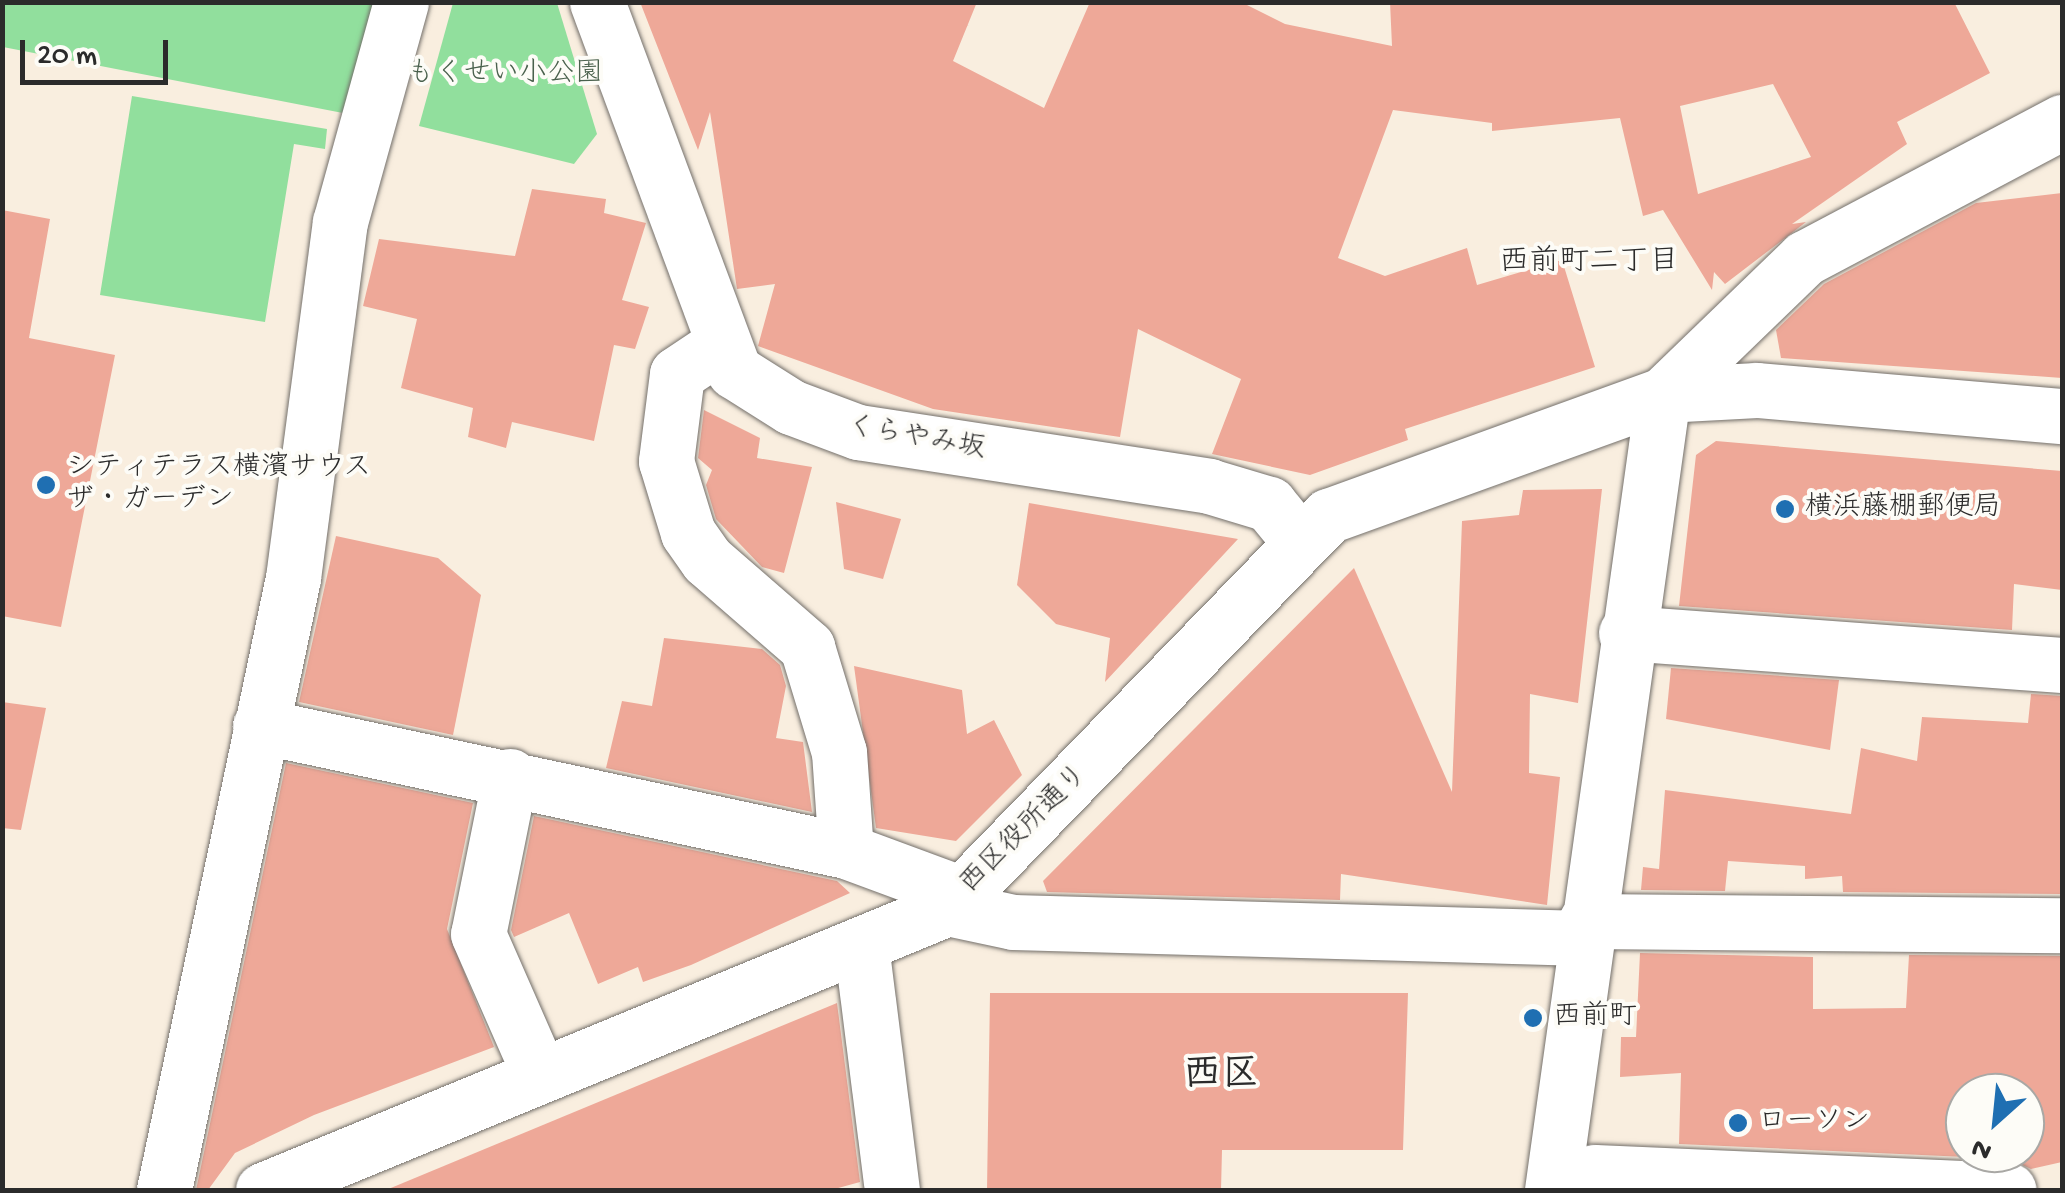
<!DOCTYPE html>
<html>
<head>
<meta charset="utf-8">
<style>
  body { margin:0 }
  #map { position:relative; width:2065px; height:1193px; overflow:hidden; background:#f9eedf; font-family:"Gochi Hand","Klee One",sans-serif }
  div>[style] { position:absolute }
  .green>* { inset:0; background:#91df9d }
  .building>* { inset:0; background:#eea898 }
  .roads { filter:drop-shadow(0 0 2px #736f6a) drop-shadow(0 0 2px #736f6a) }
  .street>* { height:55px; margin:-27.5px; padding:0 27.5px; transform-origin:27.5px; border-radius:27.5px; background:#fff }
  .dots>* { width:28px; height:28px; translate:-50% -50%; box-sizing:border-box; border:5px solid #fdfcf7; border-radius:50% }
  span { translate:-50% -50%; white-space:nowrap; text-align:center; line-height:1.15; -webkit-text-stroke:8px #fdfcf7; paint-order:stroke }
  .park-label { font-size:28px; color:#4a614d }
  .street-label { font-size:28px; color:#2b2b2b }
  .poi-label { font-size:28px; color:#2b2b2b }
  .left { translate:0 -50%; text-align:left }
  .neighbourhood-label { font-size:30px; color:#2b2b2b }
  .district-label { font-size:38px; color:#2b2b2b; font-weight:700 }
  .frame { position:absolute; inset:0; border:5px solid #2b2b2b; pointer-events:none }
  .north { position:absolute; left:1945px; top:1073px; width:100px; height:100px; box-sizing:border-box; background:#fdfcf7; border:2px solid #a9a8a5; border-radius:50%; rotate:207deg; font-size:28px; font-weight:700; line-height:40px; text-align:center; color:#2b2b2b }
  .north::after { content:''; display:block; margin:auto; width:35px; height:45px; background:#1f6fb2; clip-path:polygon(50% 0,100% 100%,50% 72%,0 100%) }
  .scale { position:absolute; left:20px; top:40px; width:148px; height:45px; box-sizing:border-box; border:5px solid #2b2b2b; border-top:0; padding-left:12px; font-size:30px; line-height:35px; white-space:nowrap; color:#2b2b2b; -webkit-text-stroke:8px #fdfcf7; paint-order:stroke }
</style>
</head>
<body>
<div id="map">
  <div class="green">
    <div style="clip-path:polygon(2px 3px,381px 3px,348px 114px,3px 47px)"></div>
    <div style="clip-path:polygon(453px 3px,557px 3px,597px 134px,574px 164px,419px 126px)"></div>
    <div style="clip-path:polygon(132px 96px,327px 129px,325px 149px,294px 144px,265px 322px,100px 295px)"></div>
  </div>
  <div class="building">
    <div style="clip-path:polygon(evenodd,640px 2px,977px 2px,953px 61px,1044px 108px,1090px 2px,1241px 2px,1285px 24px,1392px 46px,1390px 2px,1954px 2px,1990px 73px,1897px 122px,1907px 144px,1792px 224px,1806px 222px,1725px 284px,1714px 272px,1712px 290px,1663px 210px,1643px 216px,1620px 118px,1492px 131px,1492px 123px,1393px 110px,1338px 258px,1385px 276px,1467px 248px,1477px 285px,1562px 260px,1595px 367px,1405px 429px,1408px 440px,1310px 475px,1212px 454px,1241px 379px,1138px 329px,1120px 437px,933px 409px,758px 346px,775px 284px,737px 289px,710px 112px,698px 150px,640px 2px,1773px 84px,1811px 157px,1698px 194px,1680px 106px,1773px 84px)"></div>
    <div style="clip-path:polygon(532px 189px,606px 199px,604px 213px,646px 223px,622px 300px,649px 307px,635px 349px,614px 345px,594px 441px,512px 422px,506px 448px,468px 437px,473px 408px,401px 388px,417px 319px,363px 306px,379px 239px,515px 256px)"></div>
    <div style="clip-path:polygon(2062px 193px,2062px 378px,1781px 358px,1776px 330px,1824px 284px,1976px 203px)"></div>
    <div style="clip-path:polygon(2px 210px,50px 219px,29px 338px,115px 355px,61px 627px,2px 616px)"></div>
    <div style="clip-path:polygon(704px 410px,760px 438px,757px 458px,812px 467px,784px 573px,762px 567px,716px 519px,706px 485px,712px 470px,698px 458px)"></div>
    <div style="clip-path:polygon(1716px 441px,2062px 471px,2062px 590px,2014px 584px,2012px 630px,1679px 606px,1696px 455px)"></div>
    <div style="clip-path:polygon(1602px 489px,1578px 703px,1530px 694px,1529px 773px,1560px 777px,1547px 905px,1341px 874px,1340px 900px,1047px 892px,1043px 881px,1354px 568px,1452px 792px,1462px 521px,1519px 515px,1523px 490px)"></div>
    <div style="clip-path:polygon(836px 502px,901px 519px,883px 579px,844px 569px)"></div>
    <div style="clip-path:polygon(1029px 503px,1104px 516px,1238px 539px,1105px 682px,1110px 638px,1056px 624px,1017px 585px)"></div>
    <div style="clip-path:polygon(336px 536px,438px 558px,481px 595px,453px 735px,299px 702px)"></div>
    <div style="clip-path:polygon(664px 638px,762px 649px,780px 665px,786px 686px,776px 738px,803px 742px,812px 812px,606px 768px,622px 701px,652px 706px)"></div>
    <div style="clip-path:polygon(854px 666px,962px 690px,967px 734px,994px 720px,1022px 775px,956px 841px,876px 828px)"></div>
    <div style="clip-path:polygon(1671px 668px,1839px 680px,1830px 750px,1666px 719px)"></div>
    <div style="clip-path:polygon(2031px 694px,2062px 696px,2062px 894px,1843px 892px,1842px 876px,1805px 879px,1805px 866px,1728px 861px,1725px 891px,1641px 890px,1643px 867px,1659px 869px,1665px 790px,1851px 814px,1861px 748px,1917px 761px,1922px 717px,2028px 723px)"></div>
    <div style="clip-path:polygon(2px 702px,46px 708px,21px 830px,2px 828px)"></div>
    <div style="clip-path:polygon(286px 763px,473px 803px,447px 929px,494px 1047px,314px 1115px,235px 1153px,208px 1190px,196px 1190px)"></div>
    <div style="clip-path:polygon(534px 816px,837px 881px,850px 893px,691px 965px,643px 982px,638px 967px,598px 984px,569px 913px,514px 937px,511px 930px)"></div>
    <div style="clip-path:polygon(evenodd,1640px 953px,1813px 957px,1813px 1009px,1906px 1008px,1909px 955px,2062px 956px,2062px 1162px,2031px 1169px,2010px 1159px,1679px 1144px,1681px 1073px,1620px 1077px,1621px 1037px,1636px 1037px,1640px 953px,1965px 1093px,2025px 1093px,2025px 1153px,1965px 1153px,1965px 1093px)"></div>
    <div style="clip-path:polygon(990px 993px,1408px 993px,1403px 1150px,1222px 1150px,1221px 1190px,987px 1190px)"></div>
    <div style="clip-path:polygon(837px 1003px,860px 1182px,831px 1190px,386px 1190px)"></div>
  </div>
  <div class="roads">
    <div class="street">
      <div style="left:597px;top:2px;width:394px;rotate:69.6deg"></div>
      <div style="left:734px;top:371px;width:67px;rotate:32.3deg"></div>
      <div style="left:791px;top:407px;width:72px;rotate:20.5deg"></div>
      <div style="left:858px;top:432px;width:355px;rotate:8.7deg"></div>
      <div style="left:1209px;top:486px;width:63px;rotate:16.7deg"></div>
      <div style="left:1269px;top:504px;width:50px;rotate:50.6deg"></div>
      <div style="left:722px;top:344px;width:54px;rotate:146.3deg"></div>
      <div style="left:677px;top:374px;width:88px;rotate:97.2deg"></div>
      <div style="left:666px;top:461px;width:75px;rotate:73deg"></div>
      <div style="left:688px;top:533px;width:33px;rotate:55deg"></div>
      <div style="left:707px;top:560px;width:133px;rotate:41deg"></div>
      <div style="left:807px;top:647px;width:110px;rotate:73.1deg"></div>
      <div style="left:839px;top:752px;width:99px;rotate:86deg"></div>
      <div style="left:1626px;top:633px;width:437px;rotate:4.2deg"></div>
      <div style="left:260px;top:726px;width:599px;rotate:12.04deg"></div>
      <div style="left:846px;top:851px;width:124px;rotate:20.3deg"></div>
      <div style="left:510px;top:776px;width:161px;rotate:101.4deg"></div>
      <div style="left:478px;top:934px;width:152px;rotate:66.3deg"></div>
      <div style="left:948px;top:908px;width:66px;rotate:12.2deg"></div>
      <div style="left:1013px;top:922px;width:571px;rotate:1.61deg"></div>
      <div style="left:1586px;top:921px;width:476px;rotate:0.5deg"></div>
      <div style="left:861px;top:945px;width:247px;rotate:82.8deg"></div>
      <div style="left:164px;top:1190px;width:625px;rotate:-78.1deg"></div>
      <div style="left:293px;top:578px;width:359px;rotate:-82.5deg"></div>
      <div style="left:340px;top:222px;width:228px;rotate:-74.5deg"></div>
      <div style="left:263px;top:1190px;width:741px;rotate:-22.38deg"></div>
      <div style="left:948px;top:908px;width:546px;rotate:-45.89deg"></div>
      <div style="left:1328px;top:516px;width:356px;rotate:-19.9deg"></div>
      <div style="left:1663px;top:395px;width:94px;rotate:-3deg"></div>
      <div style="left:1757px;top:390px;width:306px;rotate:4.9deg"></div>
      <div style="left:1552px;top:1190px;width:803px;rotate:-82.05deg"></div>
      <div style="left:1663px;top:395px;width:197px;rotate:-44deg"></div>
      <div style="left:1805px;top:258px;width:291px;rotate:-27.9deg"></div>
      <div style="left:1559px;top:1190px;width:39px;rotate:-27deg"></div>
      <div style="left:1594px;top:1172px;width:415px;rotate:2.5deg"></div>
    </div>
  </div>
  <div class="dots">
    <div style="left:46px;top:485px;background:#1f6fb2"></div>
    <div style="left:1785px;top:509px;background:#1f6fb2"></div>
    <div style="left:1533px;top:1018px;background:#1f6fb2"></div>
    <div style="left:1738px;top:1123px;background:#1f6fb2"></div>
  </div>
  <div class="park-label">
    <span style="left:505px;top:75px">もくせい小公園</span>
  </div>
  <div class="street-label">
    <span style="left:916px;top:439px;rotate:10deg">くらやみ坂</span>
    <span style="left:1025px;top:830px;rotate:-45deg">西区役所通り</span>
  </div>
  <div class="poi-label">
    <span class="left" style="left:66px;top:485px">シティテラス横濱サウス<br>ザ・ガーデン</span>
    <span class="left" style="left:1805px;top:509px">横浜藤棚郵便局</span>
    <span class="left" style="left:1553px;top:1018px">西前町</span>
    <span class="left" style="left:1758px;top:1123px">ローソン</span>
  </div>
  <div class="neighbourhood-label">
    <span style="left:1589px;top:264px">西前町二丁目</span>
  </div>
  <div class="district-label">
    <span style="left:1221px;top:1078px">西区</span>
  </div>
  <div class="frame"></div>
  <div class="north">N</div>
  <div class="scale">20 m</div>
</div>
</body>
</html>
